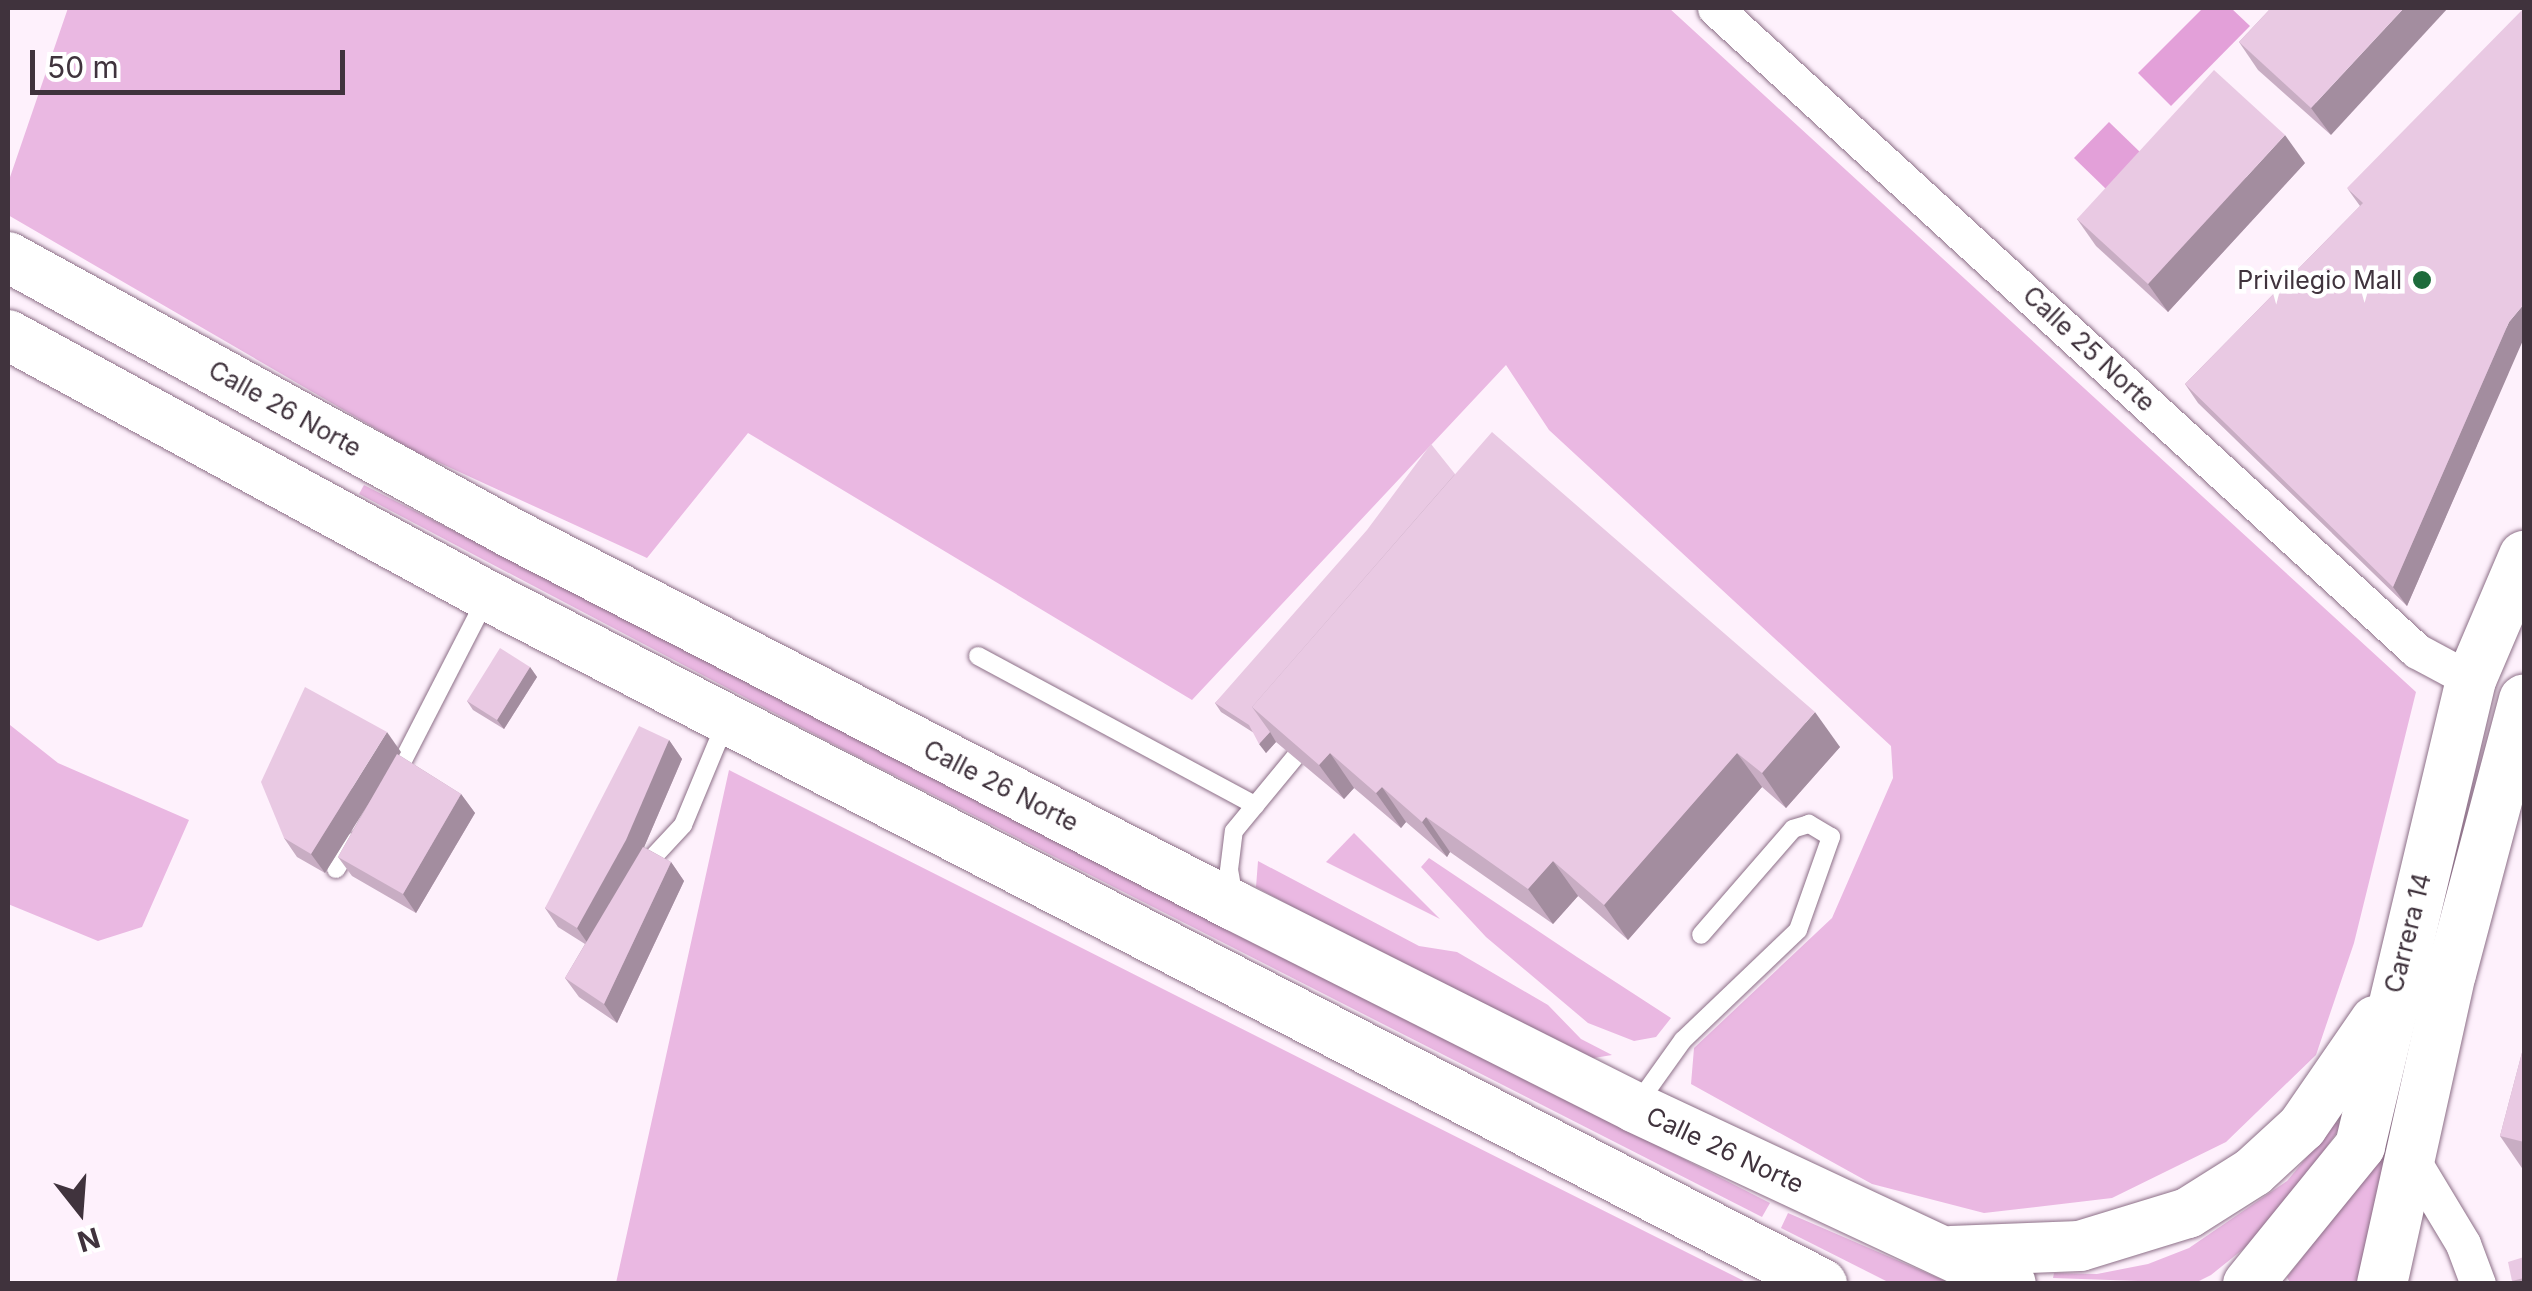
<!DOCTYPE html>
<html>
<head>
<meta charset="utf-8">
<style>
  body { margin:0 }
  #map { position:relative; width:2532px; height:1291px; overflow:hidden; background:#fef1fc; font-family:Inter,sans-serif }
  div>[style] { position:absolute }
  .green>* { inset:0; background:#eab8e2 }
  .water>* { inset:0; background:#e3a0d9 }
  .roads { filter:drop-shadow(0 0 2px #8c6f87) drop-shadow(0 0 2px #8c6f87) }
  .lane>* { height:18px; margin:-9px; padding:0 9px; transform-origin:9px; border-radius:9px; background:#fff }
  .street>* { height:35px; margin:-17.5px; padding:0 17.5px; transform-origin:17.5px; border-radius:17.5px; background:#fff }
  .secondary>* { height:50px; margin:-25px; padding:0 25px; transform-origin:25px; border-radius:25px; background:#fff }
  .wall>* { inset:0; background:#c8adc3 }
  .shaded-wall>* { inset:0; background:#a38d9f }
  .building>* { inset:0; background:#e9c9e3 }
  .dots>* { width:28px; height:28px; translate:-50% -50%; box-sizing:border-box; border:5px solid #fff; border-radius:50% }
  span { translate:-50% -50%; white-space:nowrap; text-align:center; line-height:1.15; -webkit-text-stroke:9px #fff; paint-order:stroke }
  .poi-label { font-size:25px; color:#40333d }
  .right { translate:-100% -50%; text-align:right }
  .street-label { font-size:25px; color:#40333d }
  .frame { position:absolute; inset:0; border:10px solid #40333d; pointer-events:none }
  .north { position:absolute; left:30px; top:1161px; width:100px; height:100px; -webkit-text-stroke:8px #fff; paint-order:stroke; rotate:163deg; font-size:28px; font-weight:700; line-height:40px; text-align:center; color:#40333d }
  .north::after { content:''; display:block; margin:auto; width:35px; height:45px; background:#40333d; clip-path:polygon(50% 0,100% 100%,50% 72%,0 100%) }
  .scale { position:absolute; left:30px; top:50px; width:315px; height:45px; box-sizing:border-box; border:5px solid #40333d; border-top:0; padding-left:12px; font-size:30px; line-height:35px; white-space:nowrap; color:#40333d; -webkit-text-stroke:8px #fff; paint-order:stroke }
</style>
</head>
<body>
<div id="map">
  <div class="green">
    <div style="clip-path:polygon(68px 8px,1669px 8px,2416px 692px,2354px 943px,2316px 1055px,2226px 1142px,2112px 1198px,1984px 1213px,1872px 1184px,1691px 1084px,1694px 1048px,1832px 918px,1893px 778px,1891px 746px,1549px 430px,1506px 365px,1192px 700px,748px 433px,647px 558px,416px 452px,8px 215px,8px 183px)"></div>
    <div style="clip-path:polygon(364px 485px,1770px 1203px,1762px 1217px,833px 744px,359px 494px)"></div>
    <div style="clip-path:polygon(8px 714px,10px 725px,58px 763px,189px 820px,142px 927px,98px 941px,8px 904px)"></div>
    <div style="clip-path:polygon(729px 770px,1379px 1098px,1748px 1283px,616px 1283px)"></div>
    <div style="clip-path:polygon(1354px 833px,1440px 919px,1326px 862px)"></div>
    <div style="clip-path:polygon(1429px 858px,1577px 957px,1671px 1018px,1656px 1037px,1634px 1041px,1588px 1023px,1486px 937px,1421px 867px)"></div>
    <div style="clip-path:polygon(1258px 861px,1419px 946px,1457px 952px,1548px 1005px,1581px 1039px,1612px 1055px,1576px 1061px,1256px 887px)"></div>
    <div style="clip-path:polygon(2396px 1101px,2401px 1102px,2361px 1283px,2290px 1283px,2287px 1277px,2380px 1158px)"></div>
    <div style="clip-path:polygon(2336px 1122px,2342px 1125px,2311px 1169px,2247px 1246px,2211px 1275px,2195px 1283px,2053px 1278px,2054px 1273px,2097px 1274px,2148px 1264px,2189px 1248px,2287px 1181px)"></div>
    <div style="clip-path:polygon(1788px 1213px,1950px 1283px,1890px 1283px,1781px 1228px)"></div>
  </div>
  <div class="water">
    <div style="clip-path:polygon(2203px 8px,2231px 8px,2250px 26px,2171px 106px,2138px 73px)"></div>
    <div style="clip-path:polygon(2109px 122px,2142px 154px,2106px 189px,2074px 158px)"></div>
  </div>
  <div class="roads">
    <div class="lane">
      <div style="left:978px;top:656px;width:315px;rotate:28.3deg"></div>
      <div style="left:394px;top:778px;width:203px;rotate:-62.8deg"></div>
      <div style="left:643px;top:868px;width:59px;rotate:-47.1deg"></div>
      <div style="left:683px;top:825px;width:109px;rotate:-67.4deg"></div>
      <div style="left:336px;top:869px;width:32px;rotate:-58deg"></div>
      <div style="left:1234px;top:898px;width:28px;rotate:-100deg"></div>
      <div style="left:1229px;top:870px;width:39px;rotate:-83deg"></div>
      <div style="left:1234px;top:831px;width:96px;rotate:-50.5deg"></div>
      <div style="left:1638px;top:1103px;width:77px;rotate:-54.5deg"></div>
      <div style="left:1683px;top:1040px;width:159px;rotate:-43.7deg"></div>
      <div style="left:1798px;top:930px;width:99px;rotate:-70.5deg"></div>
      <div style="left:1831px;top:837px;width:26px;rotate:-149deg"></div>
      <div style="left:1809px;top:824px;width:17px;rotate:163deg"></div>
      <div style="left:1793px;top:829px;width:140px;rotate:131deg"></div>
    </div>
    <div class="street">
      <div style="left:1715px;top:8px;width:952px;rotate:42.49deg"></div>
      <div style="left:2417px;top:651px;width:61px;rotate:28.2deg"></div>
      <div style="left:2412px;top:1159px;width:99px;rotate:59deg"></div>
      <div style="left:2463px;top:1244px;width:43px;rotate:69.4deg"></div>
    </div>
    <div class="secondary">
      <div style="left:8px;top:257px;width:574px;rotate:28.75deg"></div>
      <div style="left:511px;top:533px;width:814px;rotate:27.26deg"></div>
      <div style="left:1235px;top:906px;width:447px;rotate:26.7deg"></div>
      <div style="left:1634px;top:1107px;width:416px;rotate:25.1deg"></div>
      <div style="left:8px;top:335px;width:546px;rotate:28.54deg"></div>
      <div style="left:488px;top:596px;width:1501px;rotate:27.28deg"></div>
      <div style="left:1951px;top:1251px;width:129px;rotate:-2.2deg"></div>
      <div style="left:2080px;top:1246px;width:113px;rotate:-17deg"></div>
      <div style="left:2188px;top:1213px;width:77px;rotate:-32.2deg"></div>
      <div style="left:2253px;top:1172px;width:67px;rotate:-42.6deg"></div>
      <div style="left:2302px;top:1127px;width:129px;rotate:-55.4deg"></div>
      <div style="left:2248px;top:1284px;width:178px;rotate:-50.9deg"></div>
      <div style="left:2360px;top:1146px;width:479px;rotate:-76.6deg"></div>
      <div style="left:2471px;top:680px;width:135px;rotate:-66.9deg"></div>
      <div style="left:2382px;top:1284px;width:318px;rotate:-77.5deg"></div>
      <div style="left:2451px;top:974px;width:284px;rotate:-75.1deg"></div>
    </div>
  </div>
  <div class="wall">
    <div style="clip-path:polygon(2271px 8px,2331px 135px,2258px 70px,2239px 42px)"></div>
    <div style="clip-path:polygon(2305px 163px,2168px 312px,2096px 246px,2077px 219px)"></div>
    <div style="clip-path:polygon(2347px 188px,2522px 341px,2407px 606px,2198px 403px,2185px 384px,2360px 206px)"></div>
    <div style="clip-path:polygon(1454px 474px,1840px 747px,1786px 808px,1762px 787px,1628px 940px,1578px 896px,1553px 924px,1450px 852px,1447px 857px,1406px 822px,1401px 828px,1354px 788px,1344px 799px,1276px 742px,1266px 753px,1254px 733px,1221px 712px,1215px 703px)"></div>
    <div style="clip-path:polygon(530px 667px,537px 677px,504px 729px,473px 710px,467px 701px)"></div>
    <div style="clip-path:polygon(669px 740px,682px 759px,644px 847px,671px 862px,684px 881px,617px 1023px,579px 997px,565px 978px,585px 944px,558px 927px,545px 908px)"></div>
    <div style="clip-path:polygon(401px 752px,399px 755px,461px 794px,475px 813px,416px 913px,352px 876px,338px 857px,371px 798px,325px 873px,297px 857px,284px 838px)"></div>
    <div style="clip-path:polygon(2524px 1045px,2524px 1171px,2500px 1136px)"></div>
    <div style="clip-path:polygon(2524px 1258px,2524px 1284px,2514px 1284px,2512px 1281px)"></div>
  </div>
  <div class="shaded-wall">
    <div style="clip-path:polygon(2404px 8px,2448px 8px,2331px 135px,2311px 108px)"></div>
    <div style="clip-path:polygon(2285px 135px,2305px 163px,2168px 312px,2148px 284px)"></div>
    <div style="clip-path:polygon(2524px 304px,2524px 338px,2407px 606px,2393px 587px,2509px 322px)"></div>
    <div style="clip-path:polygon(530px 667px,537px 677px,504px 729px,497px 720px)"></div>
    <div style="clip-path:polygon(1815px 712px,1840px 747px,1786px 808px,1762px 773px)"></div>
    <div style="clip-path:polygon(387px 732px,401px 752px,325px 873px,311px 854px)"></div>
    <div style="clip-path:polygon(1270px 732px,1276px 742px,1266px 753px,1259px 744px)"></div>
    <div style="clip-path:polygon(669px 740px,682px 759px,639px 859px,591px 948px,577px 928px)"></div>
    <div style="clip-path:polygon(1330px 753px,1354px 788px,1344px 799px,1319px 765px)"></div>
    <div style="clip-path:polygon(1737px 753px,1762px 787px,1628px 940px,1604px 905px)"></div>
    <div style="clip-path:polygon(1382px 787px,1406px 822px,1401px 828px,1376px 793px)"></div>
    <div style="clip-path:polygon(461px 794px,475px 813px,416px 913px,403px 894px)"></div>
    <div style="clip-path:polygon(1426px 817px,1450px 852px,1447px 857px,1422px 822px)"></div>
    <div style="clip-path:polygon(1553px 861px,1578px 896px,1553px 924px,1528px 889px)"></div>
    <div style="clip-path:polygon(671px 862px,684px 881px,617px 1023px,604px 1004px)"></div>
  </div>
  <div class="building">
    <div style="clip-path:polygon(2271px 8px,2404px 8px,2311px 108px,2239px 42px)"></div>
    <div style="clip-path:polygon(2524px 8px,2524px 304px,2509px 322px,2393px 587px,2185px 384px,2363px 203px,2347px 188px)"></div>
    <div style="clip-path:polygon(2214px 70px,2285px 135px,2148px 284px,2077px 219px)"></div>
    <div style="clip-path:polygon(1492px 432px,1815px 712px,1762px 773px,1737px 753px,1604px 905px,1553px 861px,1528px 889px,1426px 817px,1422px 822px,1382px 787px,1376px 793px,1330px 753px,1319px 765px,1252px 707px)"></div>
    <div style="clip-path:polygon(1431px 444px,1455px 474px,1252px 707px,1270px 732px,1259px 744px,1249px 725px,1215px 703px,1367px 530px)"></div>
    <div style="clip-path:polygon(500px 648px,530px 667px,497px 720px,467px 701px)"></div>
    <div style="clip-path:polygon(305px 687px,387px 732px,311px 854px,284px 838px,261px 782px)"></div>
    <div style="clip-path:polygon(639px 726px,669px 740px,626px 840px,577px 928px,545px 908px)"></div>
    <div style="clip-path:polygon(397px 754px,461px 794px,403px 894px,338px 857px)"></div>
    <div style="clip-path:polygon(643px 847px,671px 862px,604px 1004px,565px 978px)"></div>
    <div style="clip-path:polygon(2524px 1045px,2524px 1142px,2500px 1136px)"></div>
    <div style="clip-path:polygon(2524px 1257px,2524px 1278px,2512px 1281px,2508px 1262px)"></div>
  </div>
  <div class="dots">
    <div style="left:2422px;top:280px;background:#1d6b3b"></div>
  </div>
  <div class="poi-label">
    <span class="right" style="left:2402px;top:280px">Privilegio Mall</span>
  </div>
  <div class="street-label">
    <span style="left:2089px;top:349px;rotate:43deg">Calle 25 Norte</span>
    <span style="left:285px;top:409px;rotate:29deg">Calle 26 Norte</span>
    <span style="left:1001px;top:786px;rotate:27deg">Calle 26 Norte</span>
    <span style="left:2408px;top:933px;rotate:-76deg">Carrera 14</span>
    <span style="left:1725px;top:1150px;rotate:25deg">Calle 26 Norte</span>
  </div>
  <div class="frame"></div>
  <div class="north">N</div>
  <div class="scale">50 m</div>
</div>
</body>
</html>
